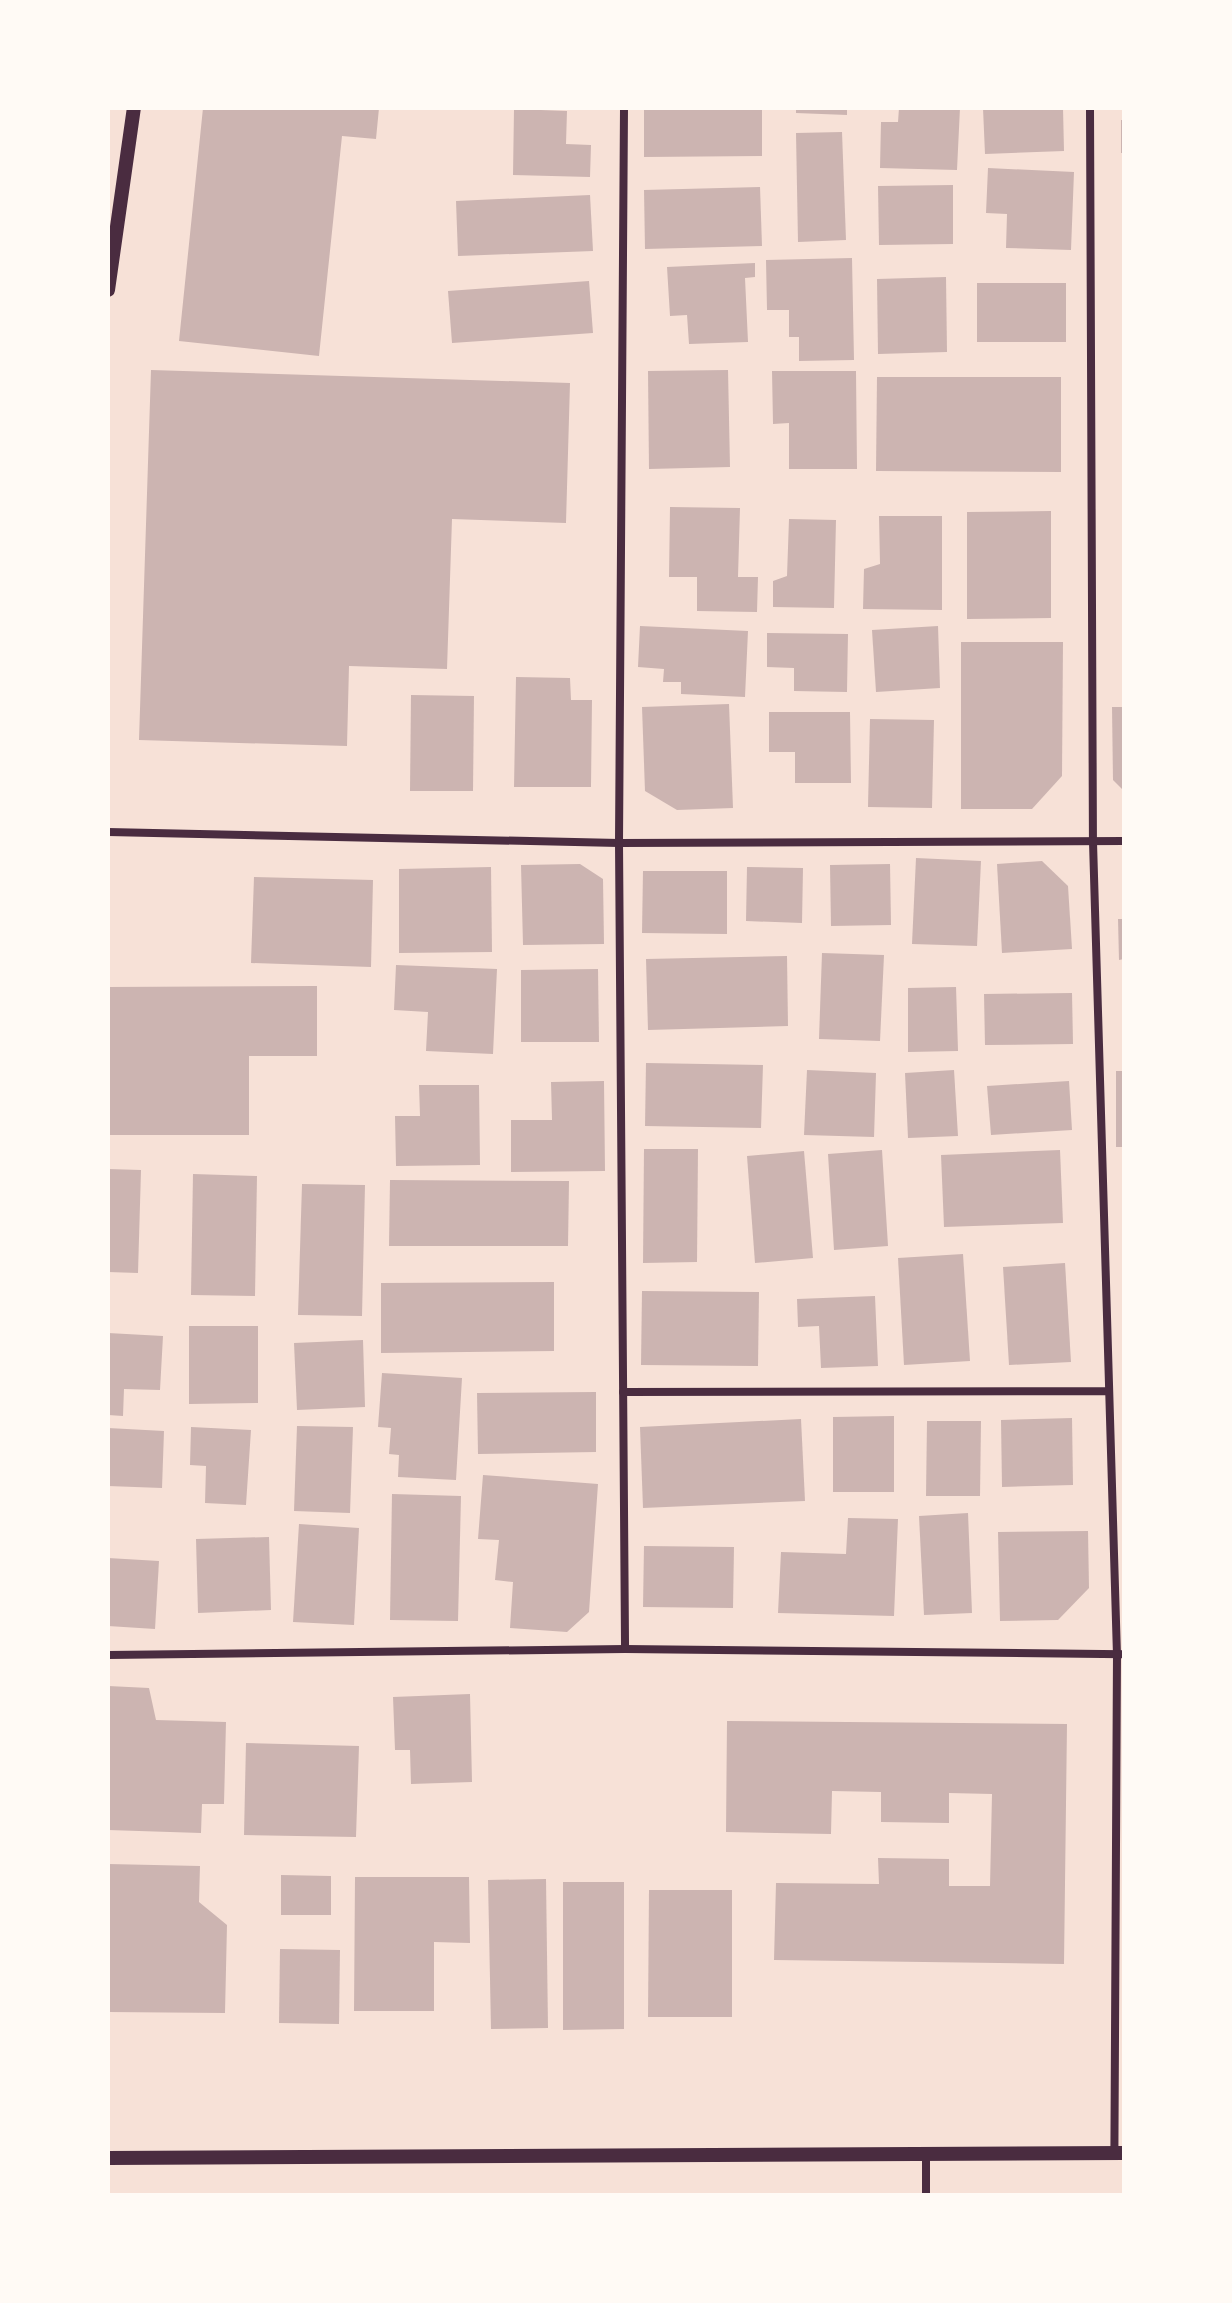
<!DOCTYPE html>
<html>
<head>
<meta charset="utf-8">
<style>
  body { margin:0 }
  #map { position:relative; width:1232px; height:2303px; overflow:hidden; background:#f7e1d7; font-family:Rubik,sans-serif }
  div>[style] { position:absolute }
  .building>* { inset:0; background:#ccb4b1 }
  .minor>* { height:8px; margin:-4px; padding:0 4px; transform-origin:4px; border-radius:4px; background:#4a2c40 }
  .tertiary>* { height:14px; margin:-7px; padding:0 7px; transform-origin:7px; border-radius:7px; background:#4a2c40 }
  span { translate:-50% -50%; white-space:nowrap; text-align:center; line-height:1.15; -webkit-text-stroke:6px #fffaf5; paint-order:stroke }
  .frame { position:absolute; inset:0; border:110px solid #fffaf5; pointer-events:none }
</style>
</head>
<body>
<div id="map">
  <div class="building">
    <div style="clip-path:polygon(203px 108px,379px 108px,376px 139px,342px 136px,319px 356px,179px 341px)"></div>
    <div style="clip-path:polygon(644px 108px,762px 108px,762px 156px,644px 157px)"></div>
    <div style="clip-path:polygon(796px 108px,847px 108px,847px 115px,796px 113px)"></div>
    <div style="clip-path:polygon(899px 108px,960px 108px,957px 170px,880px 168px,881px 122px,898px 122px)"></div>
    <div style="clip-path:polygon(983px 108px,1063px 108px,1064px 151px,985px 154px)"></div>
    <div style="clip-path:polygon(514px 109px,567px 111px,566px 144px,591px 145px,590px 177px,513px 175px)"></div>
    <div style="clip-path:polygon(1121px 120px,1124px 120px,1124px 153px,1121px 153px)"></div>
    <div style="clip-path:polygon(842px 132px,846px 240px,798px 242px,796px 133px)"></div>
    <div style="clip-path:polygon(988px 168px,1074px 172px,1071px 250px,1006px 248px,1007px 214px,986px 213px)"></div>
    <div style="clip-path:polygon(953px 185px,953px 244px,879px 245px,878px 186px)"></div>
    <div style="clip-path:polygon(760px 187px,762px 246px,645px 249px,644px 190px)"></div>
    <div style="clip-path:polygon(590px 195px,593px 251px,458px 256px,456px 201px)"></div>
    <div style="clip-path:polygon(852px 258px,854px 360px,799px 361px,799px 337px,789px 337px,789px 310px,767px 310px,766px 260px)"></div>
    <div style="clip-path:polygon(755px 263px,755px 277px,745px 278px,748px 342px,689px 344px,687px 315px,670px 316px,667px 267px)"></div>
    <div style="clip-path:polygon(946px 277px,947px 352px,878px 354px,877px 279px)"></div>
    <div style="clip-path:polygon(589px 281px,593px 333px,452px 343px,448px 291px)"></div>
    <div style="clip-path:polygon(977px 283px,1066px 283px,1066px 342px,977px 342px)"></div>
    <div style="clip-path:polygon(151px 370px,570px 383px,566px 523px,452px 519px,447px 669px,349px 666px,347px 746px,139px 740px)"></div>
    <div style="clip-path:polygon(728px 370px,730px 467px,649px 469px,648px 371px)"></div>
    <div style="clip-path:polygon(772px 371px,856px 371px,857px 469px,789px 469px,789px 423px,773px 424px)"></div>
    <div style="clip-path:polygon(877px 377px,1061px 377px,1061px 472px,876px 471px)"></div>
    <div style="clip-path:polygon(670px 507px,740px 508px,738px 577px,758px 577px,757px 612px,697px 611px,697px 577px,669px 577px)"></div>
    <div style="clip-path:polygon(1051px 511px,1051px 618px,967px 619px,967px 512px)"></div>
    <div style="clip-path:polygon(879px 516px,942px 516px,942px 610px,863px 609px,864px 569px,880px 564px)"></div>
    <div style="clip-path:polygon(789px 519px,836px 520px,834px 608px,773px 607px,773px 581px,787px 576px)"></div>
    <div style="clip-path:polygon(640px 626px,748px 631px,745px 697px,681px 694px,681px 682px,663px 682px,664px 669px,638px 667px)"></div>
    <div style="clip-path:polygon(938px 626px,940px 688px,876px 692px,872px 630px)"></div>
    <div style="clip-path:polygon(767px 633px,848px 634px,847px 692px,794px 691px,794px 668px,767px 667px)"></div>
    <div style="clip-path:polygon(961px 642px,1063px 642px,1062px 776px,1032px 809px,961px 809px)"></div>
    <div style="clip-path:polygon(516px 677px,570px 678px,571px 700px,592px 700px,591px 787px,514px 787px)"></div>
    <div style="clip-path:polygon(411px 695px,474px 696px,473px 791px,410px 791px)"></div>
    <div style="clip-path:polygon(729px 704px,733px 808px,677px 810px,645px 791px,642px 707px)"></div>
    <div style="clip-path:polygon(1112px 707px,1124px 707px,1124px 791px,1113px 780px)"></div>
    <div style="clip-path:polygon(769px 712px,850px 712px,851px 783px,795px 783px,795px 752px,769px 752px)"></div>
    <div style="clip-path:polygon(870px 719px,934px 720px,932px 808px,868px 807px)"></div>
    <div style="clip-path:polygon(916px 858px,981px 861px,977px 946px,912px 944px)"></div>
    <div style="clip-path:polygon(1042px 861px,1068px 886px,1072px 949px,1002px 953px,997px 864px)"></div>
    <div style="clip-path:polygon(580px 864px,603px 879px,604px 944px,523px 945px,521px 865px)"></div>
    <div style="clip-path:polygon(890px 864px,891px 925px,831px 926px,830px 865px)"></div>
    <div style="clip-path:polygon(491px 867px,492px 952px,399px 953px,399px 869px)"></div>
    <div style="clip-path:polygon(747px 867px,803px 868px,802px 923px,746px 921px)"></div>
    <div style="clip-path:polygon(643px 871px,727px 871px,727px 934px,642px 933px)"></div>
    <div style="clip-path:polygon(254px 877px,373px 880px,371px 967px,251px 963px)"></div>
    <div style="clip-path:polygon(1118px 919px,1124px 919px,1124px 959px,1119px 960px)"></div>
    <div style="clip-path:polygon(822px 953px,884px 955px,880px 1041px,819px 1039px)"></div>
    <div style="clip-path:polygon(787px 956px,788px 1026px,648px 1030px,646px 959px)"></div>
    <div style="clip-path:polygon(396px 965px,497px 969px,493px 1054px,426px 1051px,428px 1012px,394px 1010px)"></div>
    <div style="clip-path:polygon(598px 969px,599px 1042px,521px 1042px,521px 970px)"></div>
    <div style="clip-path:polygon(317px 986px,317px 1056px,249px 1056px,249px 1135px,108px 1135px,108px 987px)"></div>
    <div style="clip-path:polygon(956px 987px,958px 1051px,908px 1052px,908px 988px)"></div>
    <div style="clip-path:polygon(1072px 993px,1073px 1044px,985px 1045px,984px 994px)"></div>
    <div style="clip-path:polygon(646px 1063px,763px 1065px,761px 1128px,645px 1126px)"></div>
    <div style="clip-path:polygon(807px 1070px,876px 1073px,874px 1137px,804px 1135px)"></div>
    <div style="clip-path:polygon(954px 1070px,958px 1136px,908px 1138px,905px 1073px)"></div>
    <div style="clip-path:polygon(1116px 1071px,1124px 1071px,1124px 1147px,1116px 1147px)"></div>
    <div style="clip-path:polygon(604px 1081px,605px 1171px,511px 1172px,511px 1120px,552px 1120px,551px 1082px)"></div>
    <div style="clip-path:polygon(1069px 1081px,1072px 1130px,991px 1135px,987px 1086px)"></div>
    <div style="clip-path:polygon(419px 1085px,479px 1085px,480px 1165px,396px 1166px,395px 1116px,420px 1116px)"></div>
    <div style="clip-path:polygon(644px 1149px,698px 1149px,697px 1262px,643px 1263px)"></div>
    <div style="clip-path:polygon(882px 1150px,888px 1246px,834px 1250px,828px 1154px)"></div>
    <div style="clip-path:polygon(1060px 1150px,1063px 1223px,944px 1227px,941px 1155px)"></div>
    <div style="clip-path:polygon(804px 1151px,813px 1258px,755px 1263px,747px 1156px)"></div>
    <div style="clip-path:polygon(108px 1169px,141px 1170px,138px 1273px,108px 1272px)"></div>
    <div style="clip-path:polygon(193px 1174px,257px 1176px,255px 1296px,191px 1295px)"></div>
    <div style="clip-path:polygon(390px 1180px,569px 1181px,568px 1246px,389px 1246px)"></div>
    <div style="clip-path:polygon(302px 1184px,365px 1185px,362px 1316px,298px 1315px)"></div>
    <div style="clip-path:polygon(963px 1254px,970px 1361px,904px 1365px,898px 1258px)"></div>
    <div style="clip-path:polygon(1065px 1263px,1071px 1362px,1009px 1365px,1003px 1267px)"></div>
    <div style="clip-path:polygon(554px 1282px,554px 1351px,381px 1353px,381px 1283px)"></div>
    <div style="clip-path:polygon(642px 1291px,759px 1292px,758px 1366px,641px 1365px)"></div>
    <div style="clip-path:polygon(875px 1296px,878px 1366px,821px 1368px,819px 1326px,798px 1327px,797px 1299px)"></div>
    <div style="clip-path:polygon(189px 1326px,258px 1326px,258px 1403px,189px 1404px)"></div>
    <div style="clip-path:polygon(108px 1333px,163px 1336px,160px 1390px,124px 1389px,123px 1416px,108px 1415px)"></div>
    <div style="clip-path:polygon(363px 1340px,365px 1407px,297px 1410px,294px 1343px)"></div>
    <div style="clip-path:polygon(382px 1373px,462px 1378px,456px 1480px,398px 1477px,399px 1455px,389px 1454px,391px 1428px,378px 1427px)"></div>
    <div style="clip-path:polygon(596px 1392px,596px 1452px,478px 1454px,477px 1393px)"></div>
    <div style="clip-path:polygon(894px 1416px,894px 1492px,833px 1492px,833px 1417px)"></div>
    <div style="clip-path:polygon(1072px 1418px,1073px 1485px,1002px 1487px,1001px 1420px)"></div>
    <div style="clip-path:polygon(801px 1419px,805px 1501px,643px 1508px,640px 1427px)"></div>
    <div style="clip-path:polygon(927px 1421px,981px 1421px,980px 1496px,926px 1496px)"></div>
    <div style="clip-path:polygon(297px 1426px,353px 1427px,350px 1513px,294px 1511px)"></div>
    <div style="clip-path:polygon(191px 1427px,251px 1430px,246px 1505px,205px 1503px,206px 1466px,190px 1465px)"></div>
    <div style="clip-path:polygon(108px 1428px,164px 1431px,162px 1488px,108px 1486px)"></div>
    <div style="clip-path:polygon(483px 1475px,598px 1484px,589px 1612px,567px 1632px,510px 1628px,513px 1582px,495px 1580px,499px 1540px,478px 1539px)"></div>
    <div style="clip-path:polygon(392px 1494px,461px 1496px,458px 1621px,390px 1620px)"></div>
    <div style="clip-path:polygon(968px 1513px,972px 1613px,924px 1615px,919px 1516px)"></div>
    <div style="clip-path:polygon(848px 1518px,898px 1519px,894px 1616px,778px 1613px,781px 1552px,846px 1554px)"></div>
    <div style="clip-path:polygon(299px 1524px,359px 1528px,354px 1625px,293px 1622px)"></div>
    <div style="clip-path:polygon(1088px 1531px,1089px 1588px,1058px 1620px,1000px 1621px,998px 1532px)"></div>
    <div style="clip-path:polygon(269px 1537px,271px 1610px,198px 1613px,196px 1539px)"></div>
    <div style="clip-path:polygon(644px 1546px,734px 1547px,733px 1608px,643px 1607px)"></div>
    <div style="clip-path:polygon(108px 1558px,159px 1561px,155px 1629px,108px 1626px)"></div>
    <div style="clip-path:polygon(108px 1686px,149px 1688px,156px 1720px,226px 1722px,224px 1804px,202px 1804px,201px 1833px,108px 1830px)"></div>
    <div style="clip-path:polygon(470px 1694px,472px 1782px,411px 1784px,410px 1750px,395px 1750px,393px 1697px)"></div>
    <div style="clip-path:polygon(727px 1721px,1067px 1724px,1064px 1964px,774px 1960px,776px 1883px,879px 1884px,878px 1858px,949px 1859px,949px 1886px,990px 1886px,992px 1794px,949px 1793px,949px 1823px,881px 1822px,881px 1792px,832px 1791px,831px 1834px,726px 1832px)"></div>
    <div style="clip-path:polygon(246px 1743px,359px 1746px,356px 1837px,244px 1835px)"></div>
    <div style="clip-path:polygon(108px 1864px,200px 1866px,199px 1902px,227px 1925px,225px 2013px,108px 2012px)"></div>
    <div style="clip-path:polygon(281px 1875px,331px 1876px,331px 1915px,281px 1915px)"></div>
    <div style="clip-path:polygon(355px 1877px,469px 1877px,470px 1943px,434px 1942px,434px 2011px,354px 2011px)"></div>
    <div style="clip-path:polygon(546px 1879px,548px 2028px,491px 2029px,488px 1880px)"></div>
    <div style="clip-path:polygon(563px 1882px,624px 1882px,624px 2029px,563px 2030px)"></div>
    <div style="clip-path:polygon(649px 1890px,732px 1890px,732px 2017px,648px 2017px)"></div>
    <div style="clip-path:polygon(280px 1949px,340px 1950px,339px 2024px,279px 2023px)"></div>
  </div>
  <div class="minor">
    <div style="left:624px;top:108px;width:735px;rotate:90.39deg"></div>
    <div style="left:619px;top:843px;width:806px;rotate:89.57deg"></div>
    <div style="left:1090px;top:108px;width:734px;rotate:89.77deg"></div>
    <div style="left:1093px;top:842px;width:812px;rotate:88.31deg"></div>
    <div style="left:1117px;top:1654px;width:499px;rotate:90.3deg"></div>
    <div style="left:108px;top:832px;width:511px;rotate:1.23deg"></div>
    <div style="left:619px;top:843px;width:505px;rotate:-0.23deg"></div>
    <div style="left:623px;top:1392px;width:484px;rotate:-0.1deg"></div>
    <div style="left:108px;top:1655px;width:517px;rotate:-0.66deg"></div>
    <div style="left:625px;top:1649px;width:499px;rotate:0.6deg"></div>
    <div style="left:926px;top:2195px;width:43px;rotate:-90deg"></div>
  </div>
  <div class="tertiary">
    <div style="left:108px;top:290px;width:184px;rotate:-81.9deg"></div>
    <div style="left:108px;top:2158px;width:1016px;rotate:-0.28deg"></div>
  </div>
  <div class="frame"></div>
</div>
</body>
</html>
